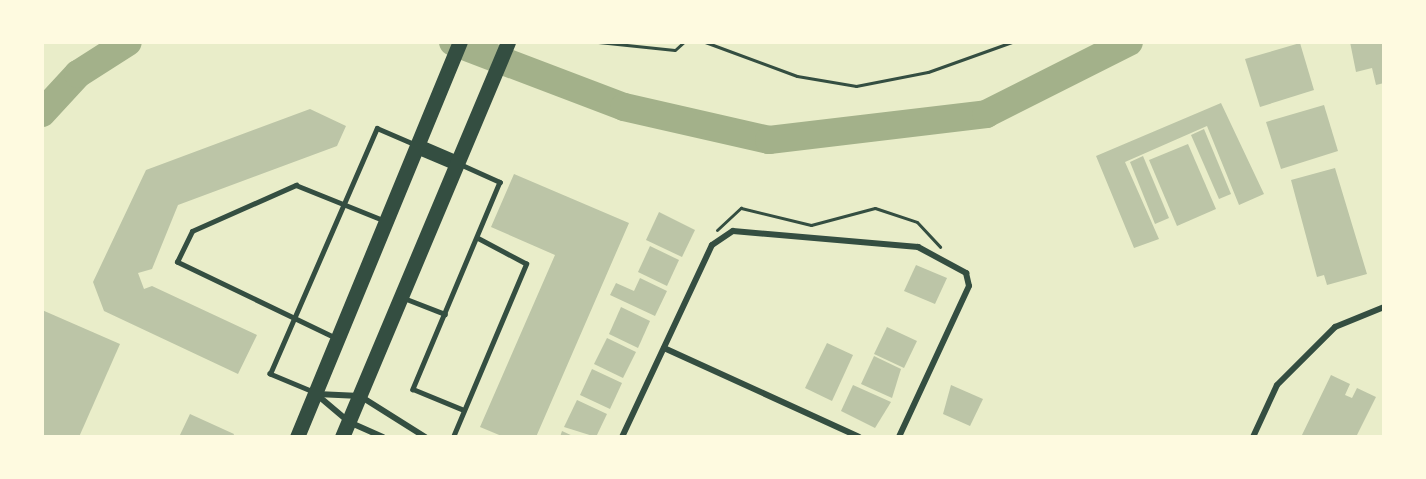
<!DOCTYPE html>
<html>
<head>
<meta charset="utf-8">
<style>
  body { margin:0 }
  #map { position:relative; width:1426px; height:479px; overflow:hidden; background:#e9edc9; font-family:Manrope,sans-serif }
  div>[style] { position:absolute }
  .river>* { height:28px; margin:-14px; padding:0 14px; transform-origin:14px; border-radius:14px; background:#a3b18a }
  .building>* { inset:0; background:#bcc5a7 }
  .path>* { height:3px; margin:-1.5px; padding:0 1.5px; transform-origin:1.5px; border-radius:1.5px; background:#344e41 }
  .service>* { height:4.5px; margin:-2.25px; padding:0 2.25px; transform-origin:2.25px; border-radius:2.25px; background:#344e41 }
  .minor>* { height:6px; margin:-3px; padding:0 3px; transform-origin:3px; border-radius:3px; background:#344e41 }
  .primary>* { height:15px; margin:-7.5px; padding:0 7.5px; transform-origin:7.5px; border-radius:7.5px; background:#344e41 }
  span { translate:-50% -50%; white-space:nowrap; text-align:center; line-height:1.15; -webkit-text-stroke:4.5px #fefae0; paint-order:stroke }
  .frame { position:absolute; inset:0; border:44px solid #fefae0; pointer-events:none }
</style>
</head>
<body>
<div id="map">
  <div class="river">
    <div style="left:453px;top:42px;width:183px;rotate:20.8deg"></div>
    <div style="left:624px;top:107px;width:149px;rotate:12.8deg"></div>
    <div style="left:769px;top:140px;width:219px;rotate:-6.8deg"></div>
    <div style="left:986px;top:114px;width:160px;rotate:-26.7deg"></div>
    <div style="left:42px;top:113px;width:53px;rotate:-47.3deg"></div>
    <div style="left:78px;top:74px;width:59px;rotate:-32.6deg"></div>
  </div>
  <div class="building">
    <div style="clip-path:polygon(1350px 42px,1384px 42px,1384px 83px,1376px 85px,1372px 68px,1356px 72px)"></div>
    <div style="clip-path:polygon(1300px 43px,1314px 90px,1260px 107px,1245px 59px)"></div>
    <div style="clip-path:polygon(1221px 103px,1264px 194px,1239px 205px,1207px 126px,1125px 162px,1159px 239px,1134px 248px,1096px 156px)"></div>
    <div style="clip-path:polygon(1324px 105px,1338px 151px,1281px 169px,1266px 122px)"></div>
    <div style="clip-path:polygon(310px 109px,346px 126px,337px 146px,178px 205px,152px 269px,138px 273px,144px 289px,152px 286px,257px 335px,238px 374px,104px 311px,93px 282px,146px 170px)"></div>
    <div style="clip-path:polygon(1204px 129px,1231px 194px,1219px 199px,1191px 135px)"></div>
    <div style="clip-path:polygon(1188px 144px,1216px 209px,1177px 226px,1149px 160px)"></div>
    <div style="clip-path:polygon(1143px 156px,1169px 218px,1155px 224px,1130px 162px)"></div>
    <div style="clip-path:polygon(1335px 168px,1367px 274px,1327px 285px,1324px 275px,1317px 277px,1291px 180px)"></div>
    <div style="clip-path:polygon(514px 174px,629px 223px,536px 437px,504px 437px,480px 427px,555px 255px,491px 227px)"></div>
    <div style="clip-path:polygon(659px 212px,695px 230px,682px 257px,646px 240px)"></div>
    <div style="clip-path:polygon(650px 246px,679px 260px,667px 286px,638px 272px)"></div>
    <div style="clip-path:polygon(916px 265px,947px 278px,935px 304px,904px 291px)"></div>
    <div style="clip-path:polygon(640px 278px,667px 291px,655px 316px,610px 295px,616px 283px,634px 291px)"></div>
    <div style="clip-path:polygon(621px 307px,650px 321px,638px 348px,609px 334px)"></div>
    <div style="clip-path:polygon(42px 310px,120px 344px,79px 437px,42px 437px)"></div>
    <div style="clip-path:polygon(887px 327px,917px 341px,904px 368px,874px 354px)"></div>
    <div style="clip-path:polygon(607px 338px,636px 352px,623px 378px,594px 364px)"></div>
    <div style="clip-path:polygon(827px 343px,853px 355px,832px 401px,805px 388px)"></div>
    <div style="clip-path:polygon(874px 356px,901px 369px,892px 398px,861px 384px)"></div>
    <div style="clip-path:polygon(592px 369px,622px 383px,610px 409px,580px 395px)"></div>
    <div style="clip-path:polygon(1331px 375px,1350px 384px,1345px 395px,1352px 398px,1357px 388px,1376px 397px,1356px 437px,1301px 437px)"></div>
    <div style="clip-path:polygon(853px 385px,891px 402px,875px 428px,841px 411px)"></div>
    <div style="clip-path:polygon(951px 385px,983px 399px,970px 426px,943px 414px)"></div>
    <div style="clip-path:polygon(577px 400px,607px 414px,596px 437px,564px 427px)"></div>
    <div style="clip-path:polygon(190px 414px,234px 434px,233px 437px,179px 437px)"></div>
    <div style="clip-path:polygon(562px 431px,575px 437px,560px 437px)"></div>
  </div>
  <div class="path">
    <div style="left:598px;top:42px;width:77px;rotate:5.9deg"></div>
    <div style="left:675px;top:50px;width:12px;rotate:-42deg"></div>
    <div style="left:705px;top:42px;width:98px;rotate:20.3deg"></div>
    <div style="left:797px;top:76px;width:60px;rotate:9.6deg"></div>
    <div style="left:856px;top:86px;width:73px;rotate:-11deg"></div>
    <div style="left:928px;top:72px;width:89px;rotate:-19.7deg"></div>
    <div style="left:717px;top:230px;width:33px;rotate:-43deg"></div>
    <div style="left:741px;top:208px;width:72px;rotate:13.7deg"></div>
    <div style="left:811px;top:225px;width:66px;rotate:-14.9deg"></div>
    <div style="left:875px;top:208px;width:44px;rotate:18.4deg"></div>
    <div style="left:917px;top:222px;width:34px;rotate:47deg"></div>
  </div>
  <div class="service">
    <div style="left:460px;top:164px;width:44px;rotate:24.2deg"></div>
    <div style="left:500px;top:182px;width:225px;rotate:112.8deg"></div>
    <div style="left:413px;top:389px;width:55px;rotate:22.4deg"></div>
    <div style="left:404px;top:298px;width:44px;rotate:21.3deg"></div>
    <div style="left:335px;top:338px;width:175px;rotate:-154.3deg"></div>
    <div style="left:177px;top:262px;width:34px;rotate:-64deg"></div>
    <div style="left:192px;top:231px;width:114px;rotate:-23.9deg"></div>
    <div style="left:296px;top:185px;width:94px;rotate:21.9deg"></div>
    <div style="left:313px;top:392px;width:47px;rotate:-157.3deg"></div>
    <div style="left:270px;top:374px;width:268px;rotate:-66.5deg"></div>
    <div style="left:377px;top:128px;width:40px;rotate:23.4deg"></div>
    <div style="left:453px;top:437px;width:188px;rotate:-67.1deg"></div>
    <div style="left:526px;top:264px;width:55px;rotate:-152deg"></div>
  </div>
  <div class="minor">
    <div style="left:664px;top:348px;width:214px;rotate:24.5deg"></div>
    <div style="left:316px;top:394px;width:43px;rotate:40.3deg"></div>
    <div style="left:349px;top:422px;width:37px;rotate:24deg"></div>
    <div style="left:317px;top:394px;width:43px;rotate:2.7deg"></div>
    <div style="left:360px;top:396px;width:77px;rotate:32.2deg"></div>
    <div style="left:622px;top:437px;width:212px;rotate:-64.9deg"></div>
    <div style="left:712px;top:245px;width:25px;rotate:-34deg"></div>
    <div style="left:733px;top:231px;width:186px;rotate:4.9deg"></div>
    <div style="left:918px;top:247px;width:55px;rotate:28.4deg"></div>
    <div style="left:966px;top:273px;width:13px;rotate:77deg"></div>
    <div style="left:969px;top:286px;width:166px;rotate:114.9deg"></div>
    <div style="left:1253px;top:437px;width:57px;rotate:-65.2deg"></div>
    <div style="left:1277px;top:385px;width:82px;rotate:-45deg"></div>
    <div style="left:1335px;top:327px;width:53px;rotate:-22.2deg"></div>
  </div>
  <div class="primary">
    <div style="left:417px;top:146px;width:43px;rotate:23deg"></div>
    <div style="left:297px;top:437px;width:427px;rotate:-67.6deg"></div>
    <div style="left:342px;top:437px;width:428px;rotate:-67.2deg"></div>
  </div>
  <div class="frame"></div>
</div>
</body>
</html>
